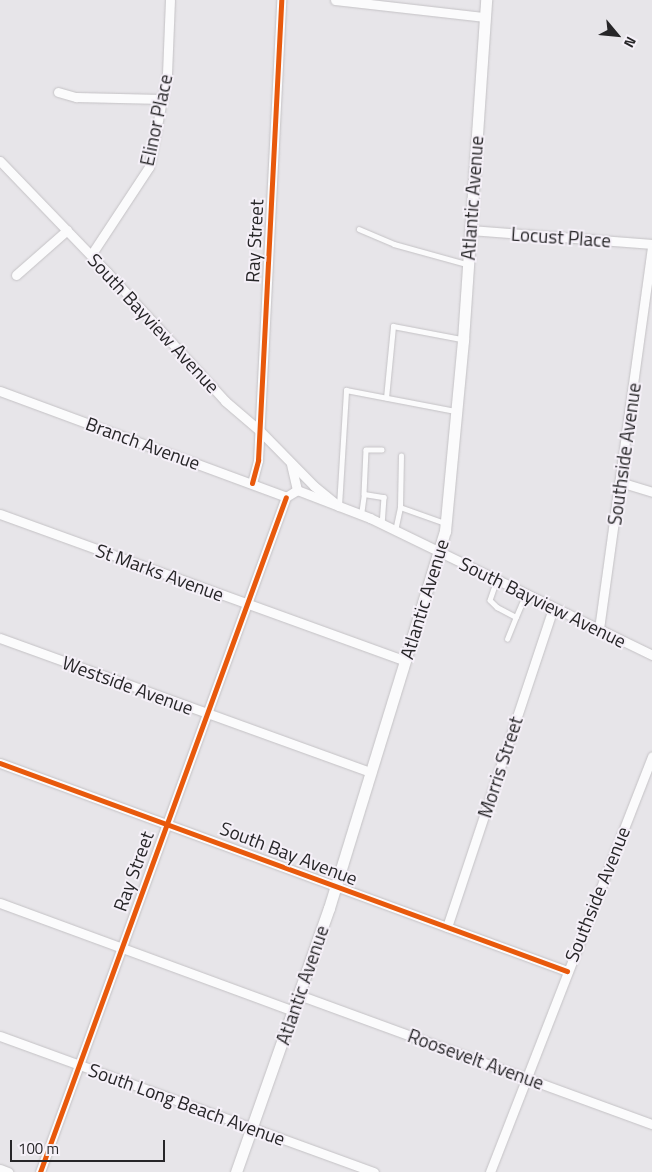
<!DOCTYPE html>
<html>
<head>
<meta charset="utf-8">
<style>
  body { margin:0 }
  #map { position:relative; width:652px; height:1172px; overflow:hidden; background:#e7e5e9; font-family:"Titillium Web",sans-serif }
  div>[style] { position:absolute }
  .roads { filter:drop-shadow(0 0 1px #c4c2c5) drop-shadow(0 0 1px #c4c2c5) }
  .lane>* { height:4.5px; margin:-2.25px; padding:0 2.25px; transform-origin:2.25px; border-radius:2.25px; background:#fbfbfc }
  .street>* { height:9px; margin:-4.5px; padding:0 4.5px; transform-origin:4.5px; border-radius:4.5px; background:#fbfbfc }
  .secondary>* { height:11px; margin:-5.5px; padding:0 5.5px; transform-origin:5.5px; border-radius:5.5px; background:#fbfbfc }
  .cycleway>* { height:5px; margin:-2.5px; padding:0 2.5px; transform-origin:2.5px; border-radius:2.5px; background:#e8590c }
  span { translate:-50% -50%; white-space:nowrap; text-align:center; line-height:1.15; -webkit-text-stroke:4px #f5f0f8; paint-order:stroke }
  .street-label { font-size:19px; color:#272628 }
  .north { position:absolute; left:592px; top:10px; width:50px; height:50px; -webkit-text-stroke:4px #f5f0f8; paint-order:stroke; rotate:118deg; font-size:14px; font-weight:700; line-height:20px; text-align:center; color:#272628 }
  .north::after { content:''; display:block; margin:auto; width:18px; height:22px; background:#272628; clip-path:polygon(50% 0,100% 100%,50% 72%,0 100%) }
  .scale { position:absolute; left:10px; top:1140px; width:155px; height:22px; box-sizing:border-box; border:2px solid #272628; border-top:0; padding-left:6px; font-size:15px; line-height:18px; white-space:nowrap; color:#272628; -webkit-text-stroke:4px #f5f0f8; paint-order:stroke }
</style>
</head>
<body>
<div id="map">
  <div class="roads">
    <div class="lane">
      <div style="left:359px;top:229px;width:38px;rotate:23deg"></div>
      <div style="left:394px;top:244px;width:75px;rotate:15.5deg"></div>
      <div style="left:386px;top:398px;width:72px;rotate:-84.4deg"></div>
      <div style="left:393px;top:326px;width:69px;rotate:10.8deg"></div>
      <div style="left:382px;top:450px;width:16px;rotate:180deg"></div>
      <div style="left:366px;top:450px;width:44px;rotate:92.6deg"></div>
      <div style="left:364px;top:494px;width:20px;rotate:9deg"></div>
      <div style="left:384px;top:497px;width:27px;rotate:94deg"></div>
      <div style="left:339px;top:506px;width:116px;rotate:-86.5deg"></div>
      <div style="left:346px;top:390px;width:111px;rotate:10.9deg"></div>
      <div style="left:400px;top:507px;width:51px;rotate:-88.9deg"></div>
      <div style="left:361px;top:515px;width:21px;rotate:-82deg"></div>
      <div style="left:395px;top:531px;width:25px;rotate:-78deg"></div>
      <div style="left:400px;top:507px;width:48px;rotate:19.6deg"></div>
      <div style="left:497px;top:580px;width:21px;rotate:109deg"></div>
      <div style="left:490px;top:600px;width:10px;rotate:45deg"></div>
      <div style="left:497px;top:607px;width:21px;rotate:28deg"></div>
      <div style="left:516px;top:617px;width:25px;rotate:-67deg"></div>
      <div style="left:507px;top:639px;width:24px;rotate:-68deg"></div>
    </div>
    <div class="street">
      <div style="left:335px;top:0;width:151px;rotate:6.5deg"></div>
      <div style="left:58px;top:92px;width:19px;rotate:16deg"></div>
      <div style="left:76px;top:97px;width:86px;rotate:1.3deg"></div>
      <div style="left:0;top:161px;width:154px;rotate:46.1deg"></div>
      <div style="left:107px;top:272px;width:175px;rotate:47.5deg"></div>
      <div style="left:225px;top:401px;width:45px;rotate:40.5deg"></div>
      <div style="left:259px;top:430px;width:78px;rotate:45.5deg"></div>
      <div style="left:314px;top:486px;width:32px;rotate:39deg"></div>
      <div style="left:470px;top:230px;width:183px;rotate:4.4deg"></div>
      <div style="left:91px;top:255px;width:105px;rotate:-56.6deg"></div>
      <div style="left:149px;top:167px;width:95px;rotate:-79deg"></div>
      <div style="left:167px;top:74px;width:74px;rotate:-87.7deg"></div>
      <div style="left:16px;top:275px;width:68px;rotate:-41.4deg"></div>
      <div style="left:0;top:391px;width:305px;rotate:20.3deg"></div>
      <div style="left:291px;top:464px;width:27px;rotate:77deg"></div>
      <div style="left:620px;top:482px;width:34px;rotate:17deg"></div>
      <div style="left:252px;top:483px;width:24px;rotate:-75deg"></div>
      <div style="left:258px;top:460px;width:461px;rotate:-87.1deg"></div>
      <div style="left:286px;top:497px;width:13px;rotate:-32deg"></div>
      <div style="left:297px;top:490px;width:78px;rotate:21deg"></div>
      <div style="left:370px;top:518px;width:314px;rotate:25.9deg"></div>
      <div style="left:0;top:514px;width:431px;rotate:19.9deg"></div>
      <div style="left:599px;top:629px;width:384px;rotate:-82.1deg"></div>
      <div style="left:0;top:638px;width:394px;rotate:19.9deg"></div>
      <div style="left:0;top:763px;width:604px;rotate:20.15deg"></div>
      <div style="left:0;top:903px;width:313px;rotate:20.2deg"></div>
      <div style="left:447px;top:927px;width:336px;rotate:-71.6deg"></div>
      <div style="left:299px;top:995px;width:376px;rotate:20.1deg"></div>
      <div style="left:0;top:1036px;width:398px;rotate:20deg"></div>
      <div style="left:0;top:1169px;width:9px;rotate:21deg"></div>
      <div style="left:40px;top:1172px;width:718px;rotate:-69.98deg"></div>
      <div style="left:490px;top:1172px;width:446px;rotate:-68.7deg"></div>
    </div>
    <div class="secondary">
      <div style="left:236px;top:1172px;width:280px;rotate:-70.6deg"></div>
      <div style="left:329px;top:908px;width:394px;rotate:-72.9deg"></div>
      <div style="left:445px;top:531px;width:192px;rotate:-84.6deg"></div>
      <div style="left:463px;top:340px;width:341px;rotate:-86.1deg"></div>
    </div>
  </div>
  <div class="cycleway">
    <div style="left:252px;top:483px;width:24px;rotate:-75deg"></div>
    <div style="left:258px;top:460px;width:461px;rotate:-87.1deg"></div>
    <div style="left:0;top:763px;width:604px;rotate:20.15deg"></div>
    <div style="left:40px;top:1172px;width:718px;rotate:-69.98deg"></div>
  </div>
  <div class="street-label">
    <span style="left:156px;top:120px;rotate:-78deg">Elinor Place</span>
    <span style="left:472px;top:198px;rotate:-86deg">Atlantic Avenue</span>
    <span style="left:561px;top:237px;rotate:4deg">Locust Place</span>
    <span style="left:254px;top:241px;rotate:-87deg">Ray Street</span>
    <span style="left:154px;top:323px;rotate:47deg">South Bayview Avenue</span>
    <span style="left:143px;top:443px;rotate:20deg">Branch Avenue</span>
    <span style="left:624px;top:454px;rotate:-82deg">Southside Avenue</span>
    <span style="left:160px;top:572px;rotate:20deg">St Marks Avenue</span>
    <span style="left:424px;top:599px;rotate:-73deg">Atlantic Avenue</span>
    <span style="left:543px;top:602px;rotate:26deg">South Bayview Avenue</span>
    <span style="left:128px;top:685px;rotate:20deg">Westside Avenue</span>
    <span style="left:500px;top:767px;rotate:-72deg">Morris Street</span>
    <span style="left:289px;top:853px;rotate:21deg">South Bay Avenue</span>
    <span style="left:133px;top:871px;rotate:-70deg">Ray Street</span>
    <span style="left:597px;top:894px;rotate:-68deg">Southside Avenue</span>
    <span style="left:302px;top:985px;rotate:-71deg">Atlantic Avenue</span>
    <span style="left:476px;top:1059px;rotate:20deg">Roosevelt Avenue</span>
    <span style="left:187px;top:1104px;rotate:20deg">South Long Beach Avenue</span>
  </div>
  <div class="north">N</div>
  <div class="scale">100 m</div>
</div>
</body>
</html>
